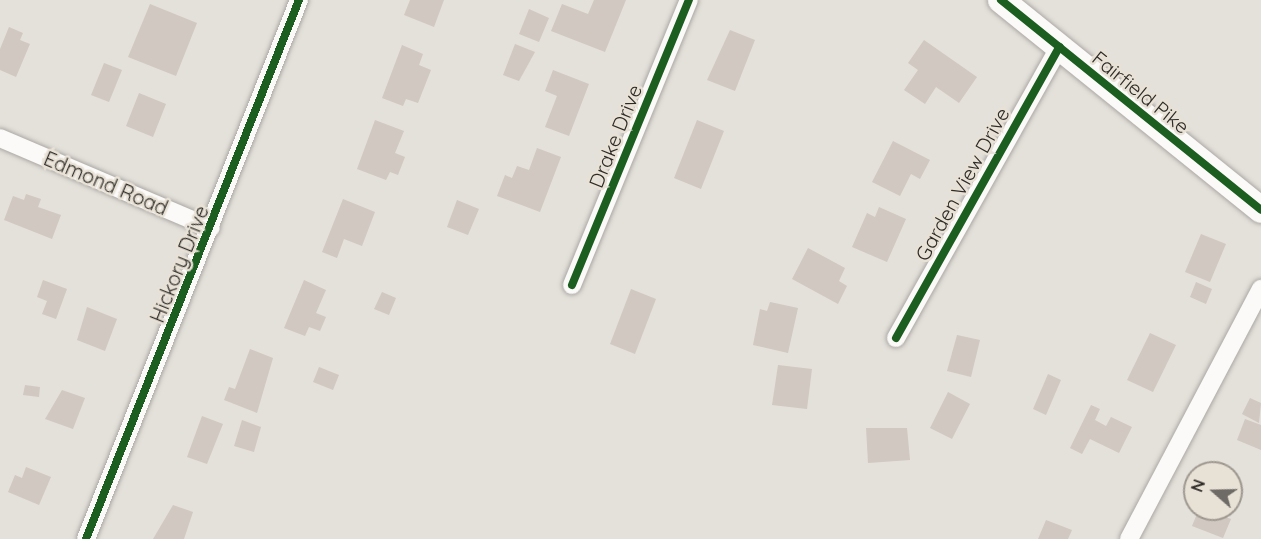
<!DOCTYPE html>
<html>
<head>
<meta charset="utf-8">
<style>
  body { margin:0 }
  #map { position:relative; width:1261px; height:539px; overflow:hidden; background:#e4e0da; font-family:Quicksand,sans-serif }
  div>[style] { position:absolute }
  .building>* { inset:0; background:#d0c8c1 }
  .roads { filter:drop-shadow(0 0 2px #aba8a4) drop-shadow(0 0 2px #aba8a4) }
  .street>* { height:18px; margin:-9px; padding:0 9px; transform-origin:9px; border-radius:9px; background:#fbfaf9 }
  .secondary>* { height:26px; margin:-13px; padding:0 13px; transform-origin:13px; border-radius:13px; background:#fbfaf9 }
  .cycleway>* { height:8px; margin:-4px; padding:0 4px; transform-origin:4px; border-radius:4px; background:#1b5e20 }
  span { translate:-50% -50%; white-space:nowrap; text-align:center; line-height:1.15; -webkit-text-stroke:5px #e8e1d6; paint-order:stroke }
  .street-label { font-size:20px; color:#2e2b27 }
  .north { position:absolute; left:1183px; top:461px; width:60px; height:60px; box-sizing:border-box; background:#e8e1d6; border:2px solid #9e9890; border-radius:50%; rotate:290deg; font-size:16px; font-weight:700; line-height:24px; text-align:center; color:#2e2b27 }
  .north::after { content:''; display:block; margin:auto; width:21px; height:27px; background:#6e6a66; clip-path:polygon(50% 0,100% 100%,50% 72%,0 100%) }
</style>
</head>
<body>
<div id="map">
  <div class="building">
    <div style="clip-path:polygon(410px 0,444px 0,434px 27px,404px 15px)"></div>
    <div style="clip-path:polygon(594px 0,626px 0,605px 52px,551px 31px,562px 4px,588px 14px)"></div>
    <div style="clip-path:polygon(150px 4px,197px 23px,176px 76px,128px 57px)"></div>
    <div style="clip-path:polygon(529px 9px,549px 18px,539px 42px,519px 34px)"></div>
    <div style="clip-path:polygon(9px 27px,23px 33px,20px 40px,30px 44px,16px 77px,0 70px,0 49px)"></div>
    <div style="clip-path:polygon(730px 30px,755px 40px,735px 91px,707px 80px)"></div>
    <div style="clip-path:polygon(924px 40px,977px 77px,959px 103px,936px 87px,925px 104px,904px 90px,918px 70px,908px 63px)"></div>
    <div style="clip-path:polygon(515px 44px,535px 52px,519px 81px,503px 75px)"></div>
    <div style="clip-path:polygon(402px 45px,423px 54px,419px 65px,431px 70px,418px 103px,406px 99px,403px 106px,382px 98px)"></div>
    <div style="clip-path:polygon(104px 63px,122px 70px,109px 102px,91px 95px)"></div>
    <div style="clip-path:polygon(553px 70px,589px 84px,569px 136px,545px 127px,557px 96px,545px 91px)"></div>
    <div style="clip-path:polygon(139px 93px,166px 104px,153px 137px,126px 126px)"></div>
    <div style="clip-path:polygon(375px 120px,404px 131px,395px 153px,405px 157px,398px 175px,390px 172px,386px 180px,357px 169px)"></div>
    <div style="clip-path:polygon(697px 120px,724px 131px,701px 189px,674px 178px)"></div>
    <div style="clip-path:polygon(893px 141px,930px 160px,920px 179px,911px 174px,900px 196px,872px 182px)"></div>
    <div style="clip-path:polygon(537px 148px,561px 157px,540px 212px,497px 196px,505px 175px,512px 178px,517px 166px,529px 170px)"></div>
    <div style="clip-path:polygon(26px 194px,41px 199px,38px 207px,61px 215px,52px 239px,4px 220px,13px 196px,24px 200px)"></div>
    <div style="clip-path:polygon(343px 199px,375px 212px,362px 246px,344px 239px,337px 258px,322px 252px)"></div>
    <div style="clip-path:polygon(457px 200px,479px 209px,468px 235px,447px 227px)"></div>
    <div style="clip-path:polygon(879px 207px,906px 219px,887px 262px,852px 247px,867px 213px,875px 217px)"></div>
    <div style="clip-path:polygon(1201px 234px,1226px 244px,1210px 282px,1185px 272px)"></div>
    <div style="clip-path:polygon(808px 248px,845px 268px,839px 281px,847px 286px,838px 304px,792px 279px)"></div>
    <div style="clip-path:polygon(43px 280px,67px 289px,56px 319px,42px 314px,47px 301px,37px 297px)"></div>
    <div style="clip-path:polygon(304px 280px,326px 290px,316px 313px,326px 317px,320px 331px,309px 327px,305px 336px,284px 328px)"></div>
    <div style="clip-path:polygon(1196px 282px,1212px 289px,1206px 304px,1190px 297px)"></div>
    <div style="clip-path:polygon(631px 289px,656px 299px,635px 354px,610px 344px)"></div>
    <div style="clip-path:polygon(382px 292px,396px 298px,389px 315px,374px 309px)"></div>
    <div style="clip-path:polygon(770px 302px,798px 308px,788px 353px,753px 345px,760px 309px,767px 311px)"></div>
    <div style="clip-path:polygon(87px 307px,117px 319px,105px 351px,77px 340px)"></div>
    <div style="clip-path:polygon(1150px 333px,1176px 345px,1153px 392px,1127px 380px)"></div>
    <div style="clip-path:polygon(957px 335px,980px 340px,971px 377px,947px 371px)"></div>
    <div style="clip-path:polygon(250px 349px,273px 358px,257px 413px,224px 400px,229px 387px,235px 389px)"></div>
    <div style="clip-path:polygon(778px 365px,812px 369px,807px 409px,772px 405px)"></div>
    <div style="clip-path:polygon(319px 367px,339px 375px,333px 390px,313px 382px)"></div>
    <div style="clip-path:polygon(1048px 374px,1061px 380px,1046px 415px,1033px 409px)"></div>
    <div style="clip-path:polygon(25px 385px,40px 387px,39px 397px,23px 395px)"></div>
    <div style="clip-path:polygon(62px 390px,85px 398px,73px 429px,45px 419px)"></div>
    <div style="clip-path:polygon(948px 392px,970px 404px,952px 439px,930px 428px)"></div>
    <div style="clip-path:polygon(1250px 398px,1261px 403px,1259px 423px,1242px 414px)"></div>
    <div style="clip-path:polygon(1091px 405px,1100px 409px,1095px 420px,1106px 426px,1111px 417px,1132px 427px,1119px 453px,1090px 439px,1082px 454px,1070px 448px)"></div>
    <div style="clip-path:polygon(202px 416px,223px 424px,207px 464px,187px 457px)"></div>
    <div style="clip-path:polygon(1245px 419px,1261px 425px,1261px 450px,1237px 440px)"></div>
    <div style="clip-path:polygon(242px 420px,261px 427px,254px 452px,234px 446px)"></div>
    <div style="clip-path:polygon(866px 428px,907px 428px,910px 460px,868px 463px)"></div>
    <div style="clip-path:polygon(26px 467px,51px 477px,39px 505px,8px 492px,15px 475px,22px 478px)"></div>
    <div style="clip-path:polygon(173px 505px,193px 512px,184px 539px,153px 539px)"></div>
    <div style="clip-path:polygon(1199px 509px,1226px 509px,1223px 516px,1231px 519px,1223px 538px,1192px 526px)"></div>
    <div style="clip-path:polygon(1046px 520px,1072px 530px,1068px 539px,1038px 539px)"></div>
  </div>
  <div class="roads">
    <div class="street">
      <div style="left:0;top:138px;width:229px;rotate:23.1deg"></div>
      <div style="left:572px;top:285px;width:308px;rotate:-67.7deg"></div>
      <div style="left:896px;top:338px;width:334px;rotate:-60.7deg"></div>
      <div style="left:86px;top:539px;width:580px;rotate:-68.44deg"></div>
      <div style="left:1129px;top:539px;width:283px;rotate:-62.2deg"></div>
    </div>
    <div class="secondary">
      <div style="left:1001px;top:0;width:334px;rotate:38.9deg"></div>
    </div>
  </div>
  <div class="cycleway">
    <div style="left:1001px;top:0;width:334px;rotate:38.9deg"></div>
    <div style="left:572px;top:285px;width:308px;rotate:-67.7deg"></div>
    <div style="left:896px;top:338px;width:334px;rotate:-60.7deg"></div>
    <div style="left:86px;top:539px;width:580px;rotate:-68.44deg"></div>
  </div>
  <div class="street-label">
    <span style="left:1141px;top:92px;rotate:39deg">Fairfield Pike</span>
    <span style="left:615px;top:136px;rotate:-68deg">Drake Drive</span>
    <span style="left:106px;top:183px;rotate:23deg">Edmond Road</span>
    <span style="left:962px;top:184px;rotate:-61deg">Garden View Drive</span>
    <span style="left:179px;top:264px;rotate:-68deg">Hickory Drive</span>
  </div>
  <div class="north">N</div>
</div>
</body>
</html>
